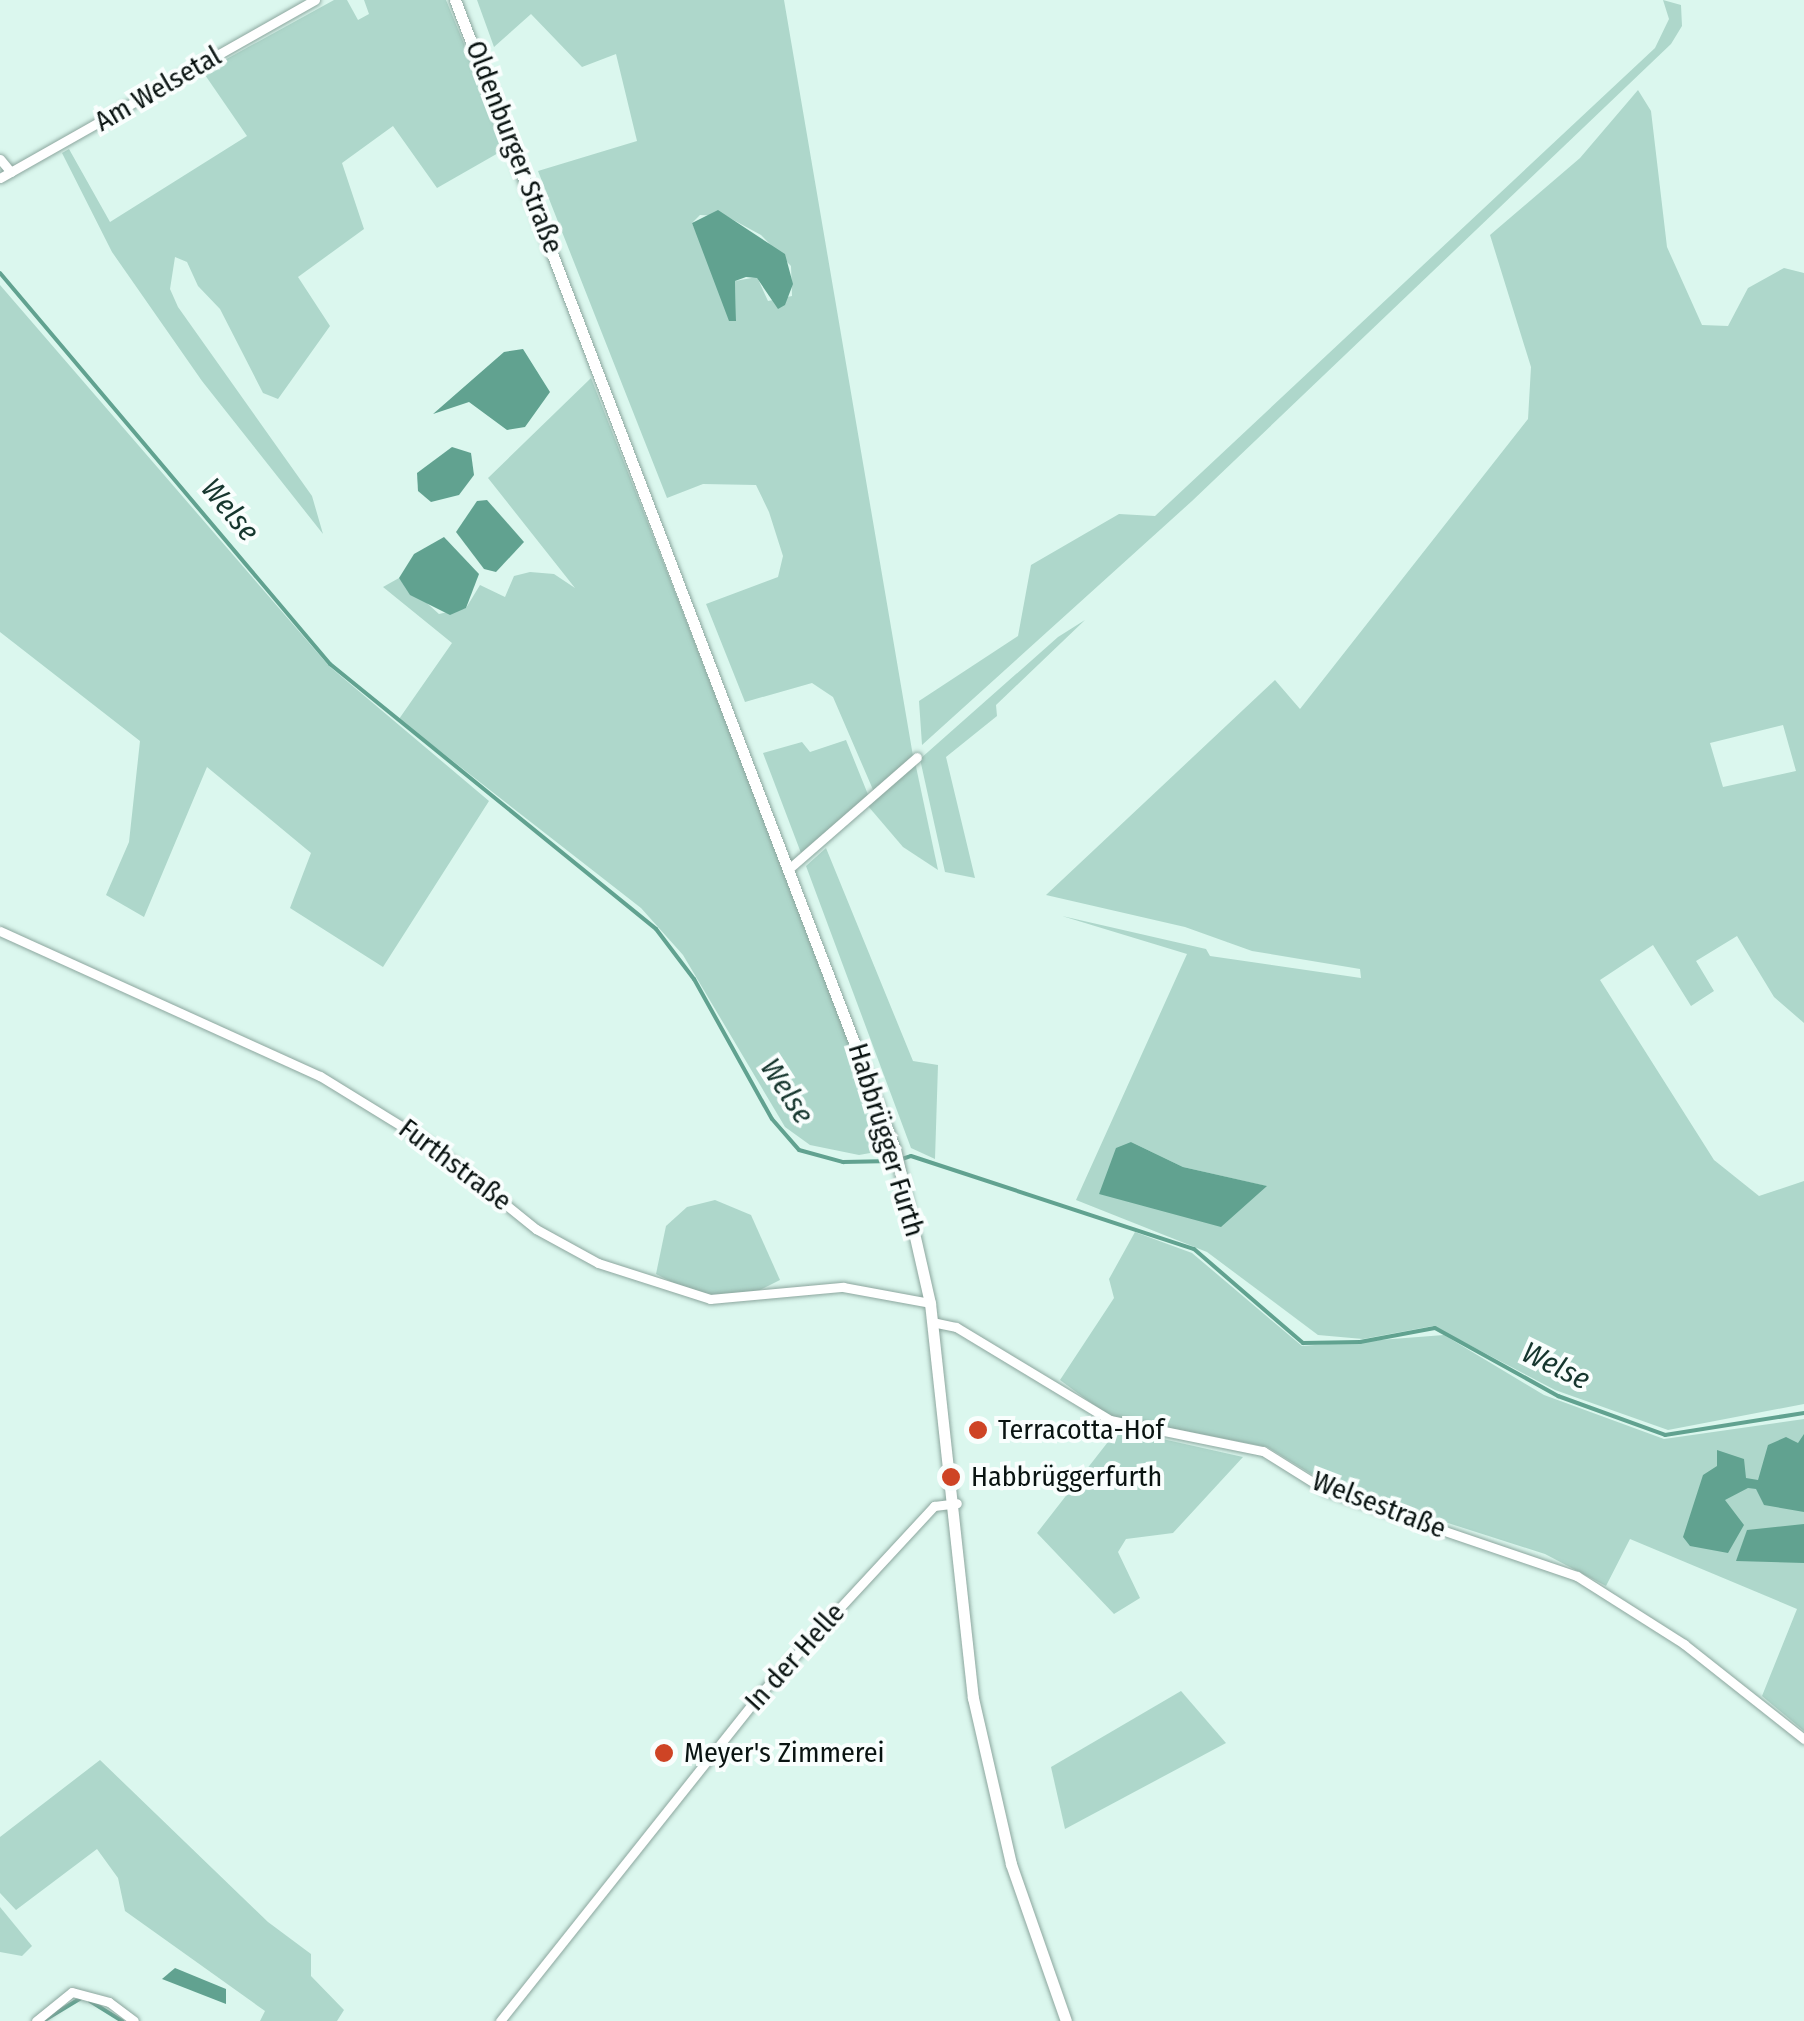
<!DOCTYPE html>
<html>
<head>
<meta charset="utf-8">
<style>
  body { margin:0 }
  #map { position:relative; width:1804px; height:2021px; overflow:hidden; background:#dbf7ee; font-family:"Fira Sans Condensed",sans-serif }
  div>[style] { position:absolute }
  .green>* { inset:0; background:#aed7cb }
  .water>* { inset:0; background:#61a290 }
  .stream>* { height:4px; margin:-2px; padding:0 2px; transform-origin:2px; border-radius:2px; background:#61a290 }
  .roads { filter:drop-shadow(0 0 2px #8ca69e) drop-shadow(0 0 2px #8ca69e) }
  .minor>* { height:9px; margin:-4.5px; padding:0 4.5px; transform-origin:4.5px; border-radius:4.5px; background:#fff }
  .tertiary>* { height:11px; margin:-5.5px; padding:0 5.5px; transform-origin:5.5px; border-radius:5.5px; background:#fff }
  .dots>* { width:28px; height:28px; translate:-50% -50%; box-sizing:border-box; border:5px solid #f9fefd; border-radius:50% }
  span { translate:-50% -50%; white-space:nowrap; text-align:center; line-height:1.15; -webkit-text-stroke:8px #f9fefd; paint-order:stroke }
  .street-label { font-size:28px; color:#091311 }
  .poi-label { font-size:28px; color:#091311 }
  .left { translate:0 -50%; text-align:left }
  .water-label { font-size:30px; color:#16362e; font-style:italic }
</style>
</head>
<body>
<div id="map">
  <div class="green">
    <div style="clip-path:polygon(334px 0,347px 0,358px 20px,369px 14px,364px 0,446px 0,507px 148px,437px 188px,393px 126px,342px 163px,364px 229px,298px 277px,330px 326px,278px 399px,263px 393px,220px 309px,198px 286px,187px 262px,175px 257px,170px 289px,178px 307px,312px 496px,323px 534px,202px 381px,112px 252px,62px 153px,69px 149px,110px 222px,247px 136px,203px 72px)"></div>
    <div style="clip-path:polygon(evenodd,477px 0,784px 0,913px 756px,874px 792px,833px 697px,812px 683px,745px 702px,706px 604px,778px 577px,783px 556px,769px 512px,756px 485px,703px 484px,667px 498px,538px 171px,637px 141px,616px 54px,582px 67px,531px 14px,494px 47px,477px 0,700px 215px,726px 216px,761px 235px,791px 266px,792px 296px,768px 301px,757px 277px,735px 281px,736px 321px,692px 223px,700px 215px)"></div>
    <div style="clip-path:polygon(1663px 0,1681px 5px,1682px 26px,1671px 44px,1192px 501px,922px 745px,919px 701px,1018px 636px,1031px 565px,1119px 514px,1155px 516px,1655px 48px,1669px 19px)"></div>
    <div style="clip-path:polygon(evenodd,1638px 90px,1651px 111px,1667px 247px,1702px 325px,1728px 326px,1748px 288px,1784px 268px,1804px 273px,1804px 1023px,1774px 997px,1737px 936px,1696px 961px,1714px 991px,1691px 1006px,1653px 945px,1600px 980px,1714px 1160px,1759px 1196px,1804px 1181px,1804px 1404px,1668px 1430px,1555px 1390px,1433px 1326px,1363px 1339px,1318px 1335px,1207px 1252px,1076px 1200px,1187px 954px,1062px 916px,1206px 949px,1210px 956px,1361px 978px,1360px 969px,1252px 951px,1185px 927px,1046px 895px,1275px 680px,1300px 709px,1528px 419px,1531px 367px,1490px 235px,1580px 158px,1638px 90px,1783px 725px,1796px 771px,1723px 787px,1710px 743px,1783px 725px,1638px 90px,1131px 1142px,1183px 1167px,1266px 1186px,1099px 1194px,1131px 1142px)"></div>
    <div style="clip-path:polygon(0 285px,329px 666px,489px 801px,383px 967px,290px 908px,311px 853px,207px 767px,144px 917px,106px 895px,129px 842px,140px 741px,0 632px)"></div>
    <div style="clip-path:polygon(591px 378px,869px 1087px,887px 1150px,859px 1155px,810px 1145px,785px 1127px,683px 955px,641px 908px,399px 719px,452px 643px,383px 587px,399px 578px,439px 614px,466px 608px,480px 585px,505px 597px,514px 576px,530px 572px,554px 574px,575px 588px,488px 478px)"></div>
    <div style="clip-path:polygon(1085px 620px,996px 705px,997px 716px,946px 757px,975px 878px,945px 872px,920px 759px,1058px 637px)"></div>
    <div style="clip-path:polygon(846px 740px,869px 797px,801px 853px,763px 753px,802px 742px,810px 752px)"></div>
    <div style="clip-path:polygon(915px 762px,938px 870px,903px 847px,868px 806px)"></div>
    <div style="clip-path:polygon(826px 848px,913px 1061px,938px 1065px,935px 1159px,911px 1148px,806px 866px)"></div>
    <div style="clip-path:polygon(715px 1200px,751px 1215px,780px 1280px,744px 1298px,701px 1297px,656px 1274px,666px 1226px,687px 1207px)"></div>
    <div style="clip-path:polygon(1135px 1232px,1192px 1253px,1302px 1346px,1444px 1335px,1544px 1395px,1664px 1439px,1804px 1419px,1804px 1731px,1762px 1696px,1797px 1609px,1630px 1539px,1606px 1586px,1545px 1554px,1329px 1485px,1267px 1447px,1109px 1416px,1060px 1380px,1114px 1298px,1109px 1279px)"></div>
    <div style="clip-path:polygon(1118px 1429px,1243px 1457px,1173px 1533px,1126px 1539px,1118px 1552px,1140px 1598px,1114px 1614px,1037px 1533px)"></div>
    <div style="clip-path:polygon(1181px 1691px,1226px 1743px,1065px 1829px,1051px 1767px)"></div>
    <div style="clip-path:polygon(100px 1760px,268px 1922px,311px 1954px,311px 1976px,344px 2010px,337px 2021px,260px 2021px,265px 2011px,125px 1911px,118px 1878px,97px 1849px,16px 1910px,0 1893px,0 1837px)"></div>
    <div style="clip-path:polygon(0 1907px,32px 1946px,22px 1956px,0 1952px)"></div>
  </div>
  <div class="water">
    <div style="clip-path:polygon(718px 210px,785px 254px,793px 284px,785px 305px,778px 309px,757px 278px,746px 277px,735px 281px,736px 321px,729px 321px,692px 223px)"></div>
    <div style="clip-path:polygon(523px 349px,550px 392px,525px 427px,507px 430px,469px 402px,433px 414px,504px 352px)"></div>
    <div style="clip-path:polygon(452px 447px,471px 453px,474px 475px,459px 495px,431px 502px,418px 491px,417px 473px)"></div>
    <div style="clip-path:polygon(487px 500px,524px 542px,496px 572px,484px 569px,456px 532px,477px 501px)"></div>
    <div style="clip-path:polygon(444px 537px,479px 574px,466px 608px,450px 615px,410px 595px,399px 578px,414px 554px)"></div>
    <div style="clip-path:polygon(1131px 1142px,1183px 1167px,1267px 1186px,1221px 1227px,1099px 1194px,1116px 1148px)"></div>
    <div style="clip-path:polygon(1804px 1434px,1804px 1512px,1764px 1505px,1756px 1489px,1748px 1488px,1725px 1500px,1744px 1525px,1728px 1553px,1690px 1546px,1683px 1537px,1703px 1475px,1717px 1466px,1717px 1450px,1744px 1459px,1746px 1478px,1758px 1480px,1768px 1445px,1786px 1437px,1798px 1443px)"></div>
    <div style="clip-path:polygon(1804px 1524px,1804px 1563px,1736px 1561px,1747px 1530px)"></div>
    <div style="clip-path:polygon(175px 1968px,226px 1989px,226px 2004px,162px 1979px)"></div>
  </div>
  <div class="stream">
    <div style="left:0;top:273px;width:512px;rotate:49.84deg"></div>
    <div style="left:330px;top:664px;width:420px;rotate:39.1deg"></div>
    <div style="left:656px;top:929px;width:63px;rotate:52.8deg"></div>
    <div style="left:694px;top:979px;width:160px;rotate:60.9deg"></div>
    <div style="left:772px;top:1119px;width:41px;rotate:48.9deg"></div>
    <div style="left:799px;top:1150px;width:46px;rotate:15.3deg"></div>
    <div style="left:843px;top:1162px;width:50px;rotate:-1.1deg"></div>
    <div style="left:902px;top:1159px;width:9px;rotate:-18deg"></div>
    <div style="left:911px;top:1156px;width:298px;rotate:18.2deg"></div>
    <div style="left:1194px;top:1249px;width:144px;rotate:40.8deg"></div>
    <div style="left:1303px;top:1343px;width:57px;rotate:-1deg"></div>
    <div style="left:1360px;top:1342px;width:76px;rotate:-10.6deg"></div>
    <div style="left:1435px;top:1328px;width:141px;rotate:28.9deg"></div>
    <div style="left:1558px;top:1396px;width:114px;rotate:20deg"></div>
    <div style="left:1665px;top:1435px;width:141px;rotate:-9deg"></div>
    <div style="left:90px;top:2001px;width:38px;rotate:32deg"></div>
    <div style="left:43px;top:2021px;width:44px;rotate:-31.2deg"></div>
  </div>
  <div class="roads">
    <div class="minor">
      <div style="left:0;top:159px;width:17px;rotate:50deg"></div>
      <div style="left:0;top:178px;width:362px;rotate:-29.5deg"></div>
      <div style="left:791px;top:867px;width:167px;rotate:-41.1deg"></div>
      <div style="left:0;top:931px;width:351px;rotate:24.4deg"></div>
      <div style="left:320px;top:1076px;width:132px;rotate:31.6deg"></div>
      <div style="left:432px;top:1145px;width:134px;rotate:38.9deg"></div>
      <div style="left:536px;top:1229px;width:71px;rotate:28.7deg"></div>
      <div style="left:598px;top:1263px;width:118px;rotate:17.8deg"></div>
      <div style="left:710px;top:1299px;width:134px;rotate:-5.2deg"></div>
      <div style="left:843px;top:1287px;width:88px;rotate:10.4deg"></div>
      <div style="left:932px;top:1322px;width:25px;rotate:12deg"></div>
      <div style="left:956px;top:1327px;width:180px;rotate:31.1deg"></div>
      <div style="left:1110px;top:1420px;width:156px;rotate:11.5deg"></div>
      <div style="left:1263px;top:1451px;width:75px;rotate:32deg"></div>
      <div style="left:1327px;top:1491px;width:264px;rotate:18.8deg"></div>
      <div style="left:1577px;top:1576px;width:127px;rotate:32.4deg"></div>
      <div style="left:1684px;top:1644px;width:153px;rotate:38.4deg"></div>
      <div style="left:36px;top:2021px;width:46px;rotate:-38.9deg"></div>
      <div style="left:72px;top:1992px;width:38px;rotate:15deg"></div>
      <div style="left:109px;top:2002px;width:31px;rotate:37deg"></div>
      <div style="left:500px;top:2021px;width:416px;rotate:-51.5deg"></div>
      <div style="left:759px;top:1695px;width:258px;rotate:-47.2deg"></div>
      <div style="left:934px;top:1506px;width:23px;rotate:-7deg"></div>
    </div>
    <div class="tertiary">
      <div style="left:455px;top:0;width:1230px;rotate:69.05deg"></div>
      <div style="left:895px;top:1149px;width:158px;rotate:77.2deg"></div>
      <div style="left:930px;top:1303px;width:397px;rotate:83.8deg"></div>
      <div style="left:973px;top:1698px;width:170px;rotate:77.1deg"></div>
      <div style="left:1011px;top:1864px;width:166px;rotate:70.7deg"></div>
    </div>
  </div>
  <div class="dots">
    <div style="left:978px;top:1430px;background:#ce4425"></div>
    <div style="left:951px;top:1477px;background:#ce4425"></div>
    <div style="left:664px;top:1753px;background:#ce4425"></div>
  </div>
  <div class="street-label">
    <span style="left:158px;top:89px;rotate:-30deg">Am Welsetal</span>
    <span style="left:514px;top:147px;rotate:69deg">Oldenburger Straße</span>
    <span style="left:886px;top:1140px;rotate:73deg">Habbrügger Furth</span>
    <span style="left:455px;top:1165px;rotate:37deg">Furthstraße</span>
    <span style="left:1379px;top:1505px;rotate:21deg">Welsestraße</span>
    <span style="left:795px;top:1657px;rotate:-48deg">In der Helle</span>
  </div>
  <div class="poi-label">
    <span class="left" style="left:998px;top:1430px">Terracotta-Hof</span>
    <span class="left" style="left:971px;top:1477px">Habbrüggerfurth</span>
    <span class="left" style="left:684px;top:1753px">Meyer's Zimmerei</span>
  </div>
  <div class="water-label">
    <span style="left:230px;top:510px;rotate:50deg">Welse</span>
    <span style="left:787px;top:1091px;rotate:57deg">Welse</span>
    <span style="left:1556px;top:1366px;rotate:26deg">Welse</span>
  </div>
</div>
</body>
</html>
